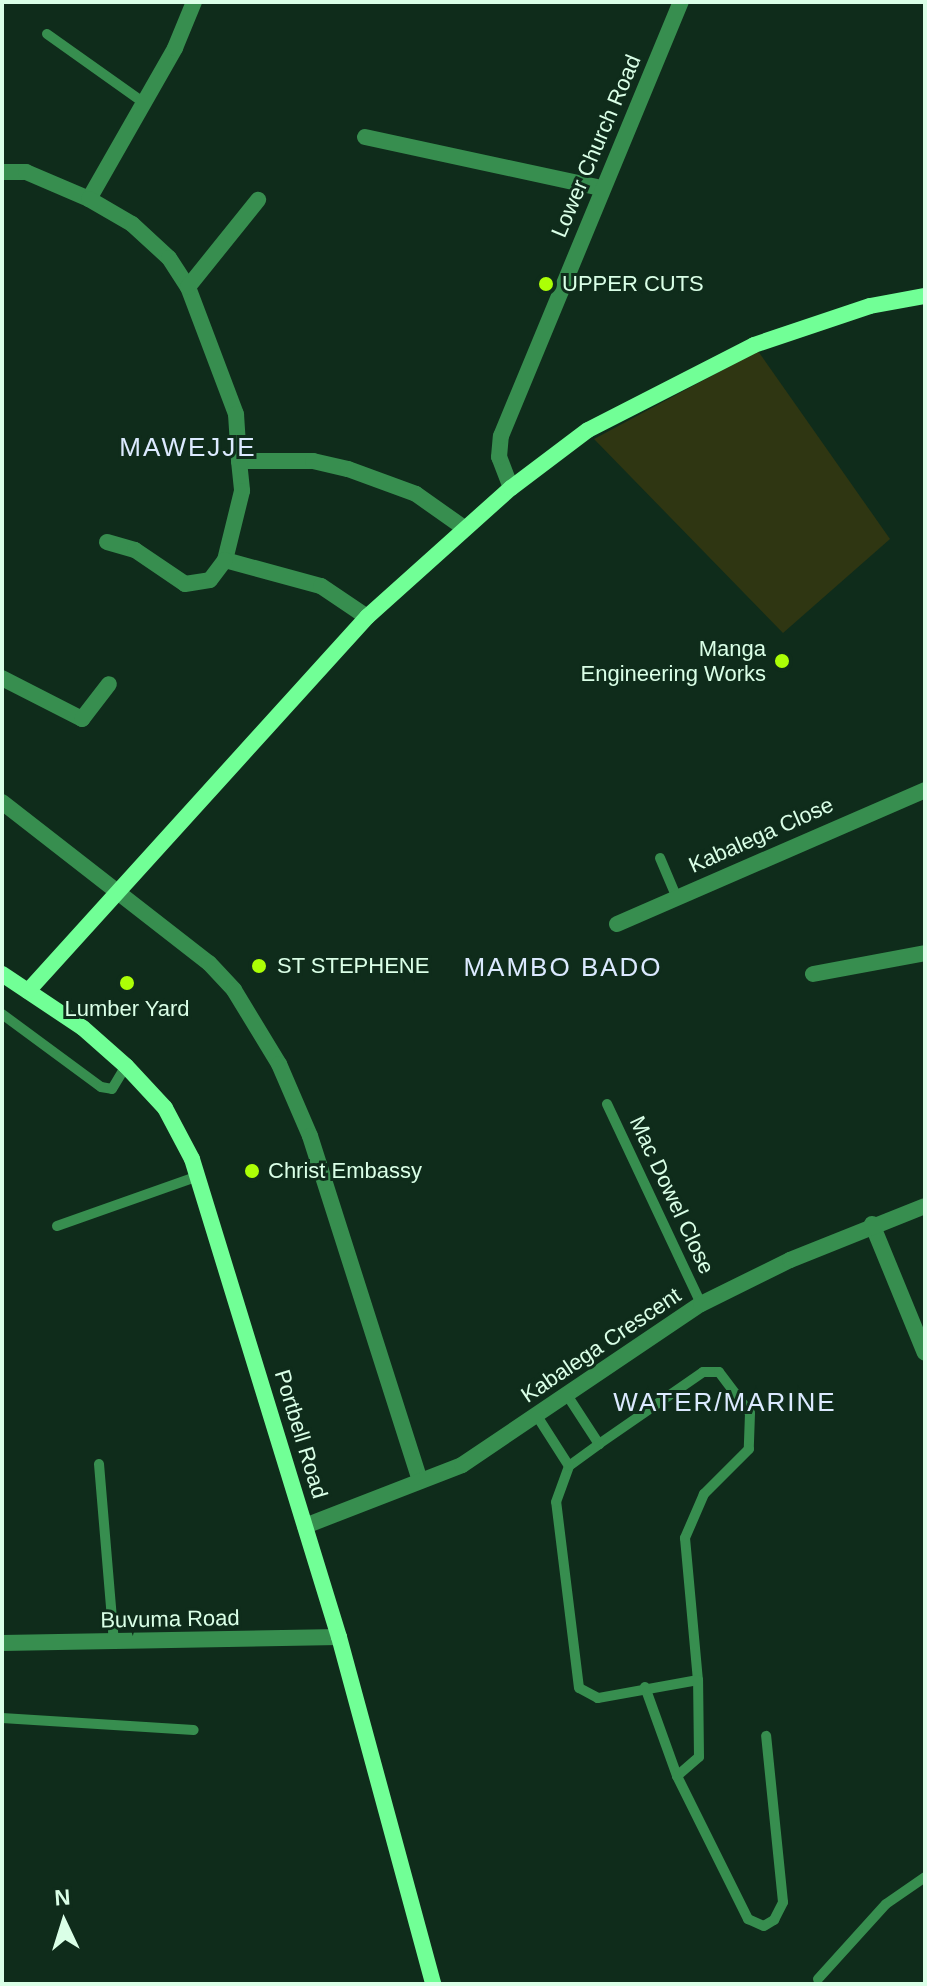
<!DOCTYPE html>
<html>
<head>
<meta charset="utf-8">
<style>
  body { margin:0 }
  #map { position:relative; width:927px; height:1986px; overflow:hidden; background:#0f2c1b; font-family:Helvetica,sans-serif }
  div>[style] { position:absolute }
  .green>* { inset:0; background:#2f3612 }
  .service>* { height:10px; margin:-5px; padding:0 5px; transform-origin:5px; border-radius:5px; background:#378e4f }
  .minor>* { height:16px; margin:-8px; padding:0 8px; transform-origin:8px; border-radius:8px; background:#378e4f }
  .secondary>* { height:16px; margin:-8px; padding:0 8px; transform-origin:8px; border-radius:8px; background:#71ff96 }
  .dots>* { width:22px; height:22px; translate:-50% -50%; box-sizing:border-box; border:4px solid #0f2c1b; border-radius:50% }
  span { translate:-50% -50%; white-space:nowrap; text-align:center; line-height:1.15; -webkit-text-stroke:6px #0f2c1b; paint-order:stroke }
  .street-label { font-size:22px; color:#daffe7 }
  .poi-label { font-size:22px; color:#daffe7 }
  .left { translate:0 -50%; text-align:left }
  .right { translate:-100% -50%; text-align:right }
  .quarter-label { font-size:26px; color:#dceaff; letter-spacing:2px }
  .frame { position:absolute; inset:0; border:4px solid #daffe7; pointer-events:none }
  .north { position:absolute; left:24px; top:1882px; width:80px; height:80px; -webkit-text-stroke:6px #0f2c1b; paint-order:stroke; rotate:356deg; font-size:22px; font-weight:700; line-height:32px; text-align:center; color:#daffe7 }
  .north::after { content:''; display:block; margin:auto; width:28px; height:36px; background:#daffe7; clip-path:polygon(50% 0,100% 100%,50% 72%,0 100%) }
</style>
</head>
<body>
<div id="map">
  <div class="green">
    <div style="clip-path:polygon(758px 351px,890px 539px,783px 633px,594px 439px)"></div>
  </div>
  <div class="service">
    <div style="left:47px;top:34px;width:119px;rotate:35.4deg"></div>
    <div style="left:660px;top:858px;width:43px;rotate:67deg"></div>
    <div style="left:2px;top:1014px;width:123px;rotate:36.4deg"></div>
    <div style="left:101px;top:1087px;width:11px;rotate:10deg"></div>
    <div style="left:112px;top:1089px;width:27px;rotate:-59deg"></div>
    <div style="left:607px;top:1104px;width:221px;rotate:64.8deg"></div>
    <div style="left:57px;top:1226px;width:150px;rotate:-19.5deg"></div>
    <div style="left:567px;top:1395px;width:59px;rotate:56.9deg"></div>
    <div style="left:599px;top:1444px;width:126px;rotate:-34.7deg"></div>
    <div style="left:703px;top:1372px;width:16px"></div>
    <div style="left:719px;top:1372px;width:51px;rotate:52.9deg"></div>
    <div style="left:750px;top:1413px;width:36px;rotate:92deg"></div>
    <div style="left:749px;top:1449px;width:64px;rotate:135deg"></div>
    <div style="left:704px;top:1494px;width:48px;rotate:113.4deg"></div>
    <div style="left:685px;top:1538px;width:143px;rotate:84.8deg"></div>
    <div style="left:698px;top:1680px;width:102px;rotate:169.8deg"></div>
    <div style="left:598px;top:1698px;width:21px;rotate:-152deg"></div>
    <div style="left:579px;top:1688px;width:187px;rotate:-97deg"></div>
    <div style="left:556px;top:1502px;width:38px;rotate:-70deg"></div>
    <div style="left:569px;top:1466px;width:37px;rotate:-36deg"></div>
    <div style="left:537px;top:1416px;width:59px;rotate:57.4deg"></div>
    <div style="left:99px;top:1464px;width:179px;rotate:85.2deg"></div>
    <div style="left:645px;top:1687px;width:95px;rotate:70.2deg"></div>
    <div style="left:677px;top:1776px;width:160px;rotate:63.6deg"></div>
    <div style="left:748px;top:1919px;width:17px;rotate:24deg"></div>
    <div style="left:764px;top:1926px;width:12px;rotate:-31deg"></div>
    <div style="left:774px;top:1920px;width:20px;rotate:-63deg"></div>
    <div style="left:783px;top:1902px;width:167px;rotate:-95.8deg"></div>
    <div style="left:2px;top:1718px;width:192px;rotate:3.6deg"></div>
    <div style="left:677px;top:1776px;width:29px;rotate:-41deg"></div>
    <div style="left:699px;top:1757px;width:77px;rotate:-90.7deg"></div>
    <div style="left:818px;top:1979px;width:101px;rotate:-47.8deg"></div>
    <div style="left:886px;top:1904px;width:47px;rotate:-34.7deg"></div>
  </div>
  <div class="minor">
    <div style="left:365px;top:137px;width:241px;rotate:12.2deg"></div>
    <div style="left:2px;top:172px;width:24px"></div>
    <div style="left:26px;top:172px;width:69px;rotate:23.2deg"></div>
    <div style="left:89px;top:199px;width:174px;rotate:-60.3deg"></div>
    <div style="left:175px;top:48px;width:50px;rotate:-67.6deg"></div>
    <div style="left:89px;top:199px;width:50px;rotate:30.2deg"></div>
    <div style="left:132px;top:224px;width:50px;rotate:42.6deg"></div>
    <div style="left:169px;top:258px;width:35px;rotate:57deg"></div>
    <div style="left:188px;top:287px;width:136px;rotate:69.3deg"></div>
    <div style="left:236px;top:414px;width:47px;rotate:86.3deg"></div>
    <div style="left:239px;top:461px;width:74px"></div>
    <div style="left:313px;top:461px;width:36px;rotate:13deg"></div>
    <div style="left:348px;top:469px;width:72px;rotate:20.2deg"></div>
    <div style="left:416px;top:494px;width:59px;rotate:35.3deg"></div>
    <div style="left:188px;top:287px;width:112px;rotate:-51.2deg"></div>
    <div style="left:239px;top:461px;width:30px;rotate:84deg"></div>
    <div style="left:242px;top:491px;width:71px;rotate:103.8deg"></div>
    <div style="left:225px;top:560px;width:99px;rotate:15.2deg"></div>
    <div style="left:321px;top:586px;width:55px;rotate:34deg"></div>
    <div style="left:511px;top:488px;width:33px;rotate:-111deg"></div>
    <div style="left:499px;top:457px;width:21px;rotate:-85deg"></div>
    <div style="left:501px;top:436px;width:470px;rotate:-67.5deg"></div>
    <div style="left:107px;top:542px;width:29px;rotate:16deg"></div>
    <div style="left:135px;top:550px;width:60px;rotate:34.2deg"></div>
    <div style="left:185px;top:584px;width:25px;rotate:-9deg"></div>
    <div style="left:210px;top:580px;width:25px;rotate:-53deg"></div>
    <div style="left:2px;top:678px;width:90px;rotate:27.1deg"></div>
    <div style="left:82px;top:719px;width:44px;rotate:-52.4deg"></div>
    <div style="left:2px;top:802px;width:262px;rotate:37.9deg"></div>
    <div style="left:209px;top:963px;width:37px;rotate:47deg"></div>
    <div style="left:234px;top:990px;width:87px;rotate:58.7deg"></div>
    <div style="left:279px;top:1064px;width:78px;rotate:66.7deg"></div>
    <div style="left:310px;top:1136px;width:362px;rotate:72.3deg"></div>
    <div style="left:617px;top:924px;width:336px;rotate:-23.5deg"></div>
    <div style="left:813px;top:974px;width:114px;rotate:-10.6deg"></div>
    <div style="left:872px;top:1224px;width:139px;rotate:67.7deg"></div>
    <div style="left:305px;top:1526px;width:168px;rotate:-21.2deg"></div>
    <div style="left:462px;top:1465px;width:288px;rotate:-34deg"></div>
    <div style="left:701px;top:1304px;width:99px;rotate:-26.3deg"></div>
    <div style="left:790px;top:1260px;width:145px;rotate:-21.8deg"></div>
    <div style="left:2px;top:1643px;width:337px;rotate:-1deg"></div>
  </div>
  <div class="secondary">
    <div style="left:2px;top:974px;width:97px;rotate:33.7deg"></div>
    <div style="left:83px;top:1028px;width:57px;rotate:41.5deg"></div>
    <div style="left:126px;top:1066px;width:57px;rotate:47.1deg"></div>
    <div style="left:165px;top:1108px;width:58px;rotate:62.1deg"></div>
    <div style="left:192px;top:1159px;width:500px;rotate:72.91deg"></div>
    <div style="left:339px;top:1637px;width:360px;rotate:74.8deg"></div>
    <div style="left:28px;top:991px;width:505px;rotate:-47.81deg"></div>
    <div style="left:367px;top:617px;width:193px;rotate:-41.9deg"></div>
    <div style="left:511px;top:488px;width:96px;rotate:-37deg"></div>
    <div style="left:588px;top:430px;width:186px;rotate:-27.1deg"></div>
    <div style="left:754px;top:345px;width:122px;rotate:-18.6deg"></div>
    <div style="left:870px;top:306px;width:56px;rotate:-10.3deg"></div>
  </div>
  <div class="dots">
    <div style="left:546px;top:284px;background:#acff06"></div>
    <div style="left:782px;top:661px;background:#acff06"></div>
    <div style="left:259px;top:966px;background:#acff06"></div>
    <div style="left:127px;top:983px;background:#acff06"></div>
    <div style="left:252px;top:1171px;background:#acff06"></div>
  </div>
  <div class="street-label">
    <span style="left:596px;top:146px;rotate:-67deg">Lower Church Road</span>
    <span style="left:761px;top:835px;rotate:-24deg">Kabalega Close</span>
    <span style="left:672px;top:1195px;rotate:65deg">Mac Dowel Close</span>
    <span style="left:601px;top:1345px;rotate:-34deg">Kabalega Crescent</span>
    <span style="left:301px;top:1434px;rotate:73deg">Portbell Road</span>
    <span style="left:170px;top:1619px;rotate:-1deg">Buvuma Road</span>
  </div>
  <div class="poi-label">
    <span class="left" style="left:562px;top:284px">UPPER CUTS</span>
    <span class="right" style="left:766px;top:661px">Manga<br>Engineering Works</span>
    <span class="left" style="left:277px;top:966px">ST STEPHENE</span>
    <span style="left:127px;top:1009px">Lumber Yard</span>
    <span class="left" style="left:268px;top:1171px">Christ Embassy</span>
  </div>
  <div class="quarter-label">
    <span style="left:188px;top:448px">MAWEJJE</span>
    <span style="left:563px;top:968px">MAMBO BADO</span>
    <span style="left:725px;top:1403px">WATER/MARINE</span>
  </div>
  <div class="frame"></div>
  <div class="north">N</div>
</div>
</body>
</html>
